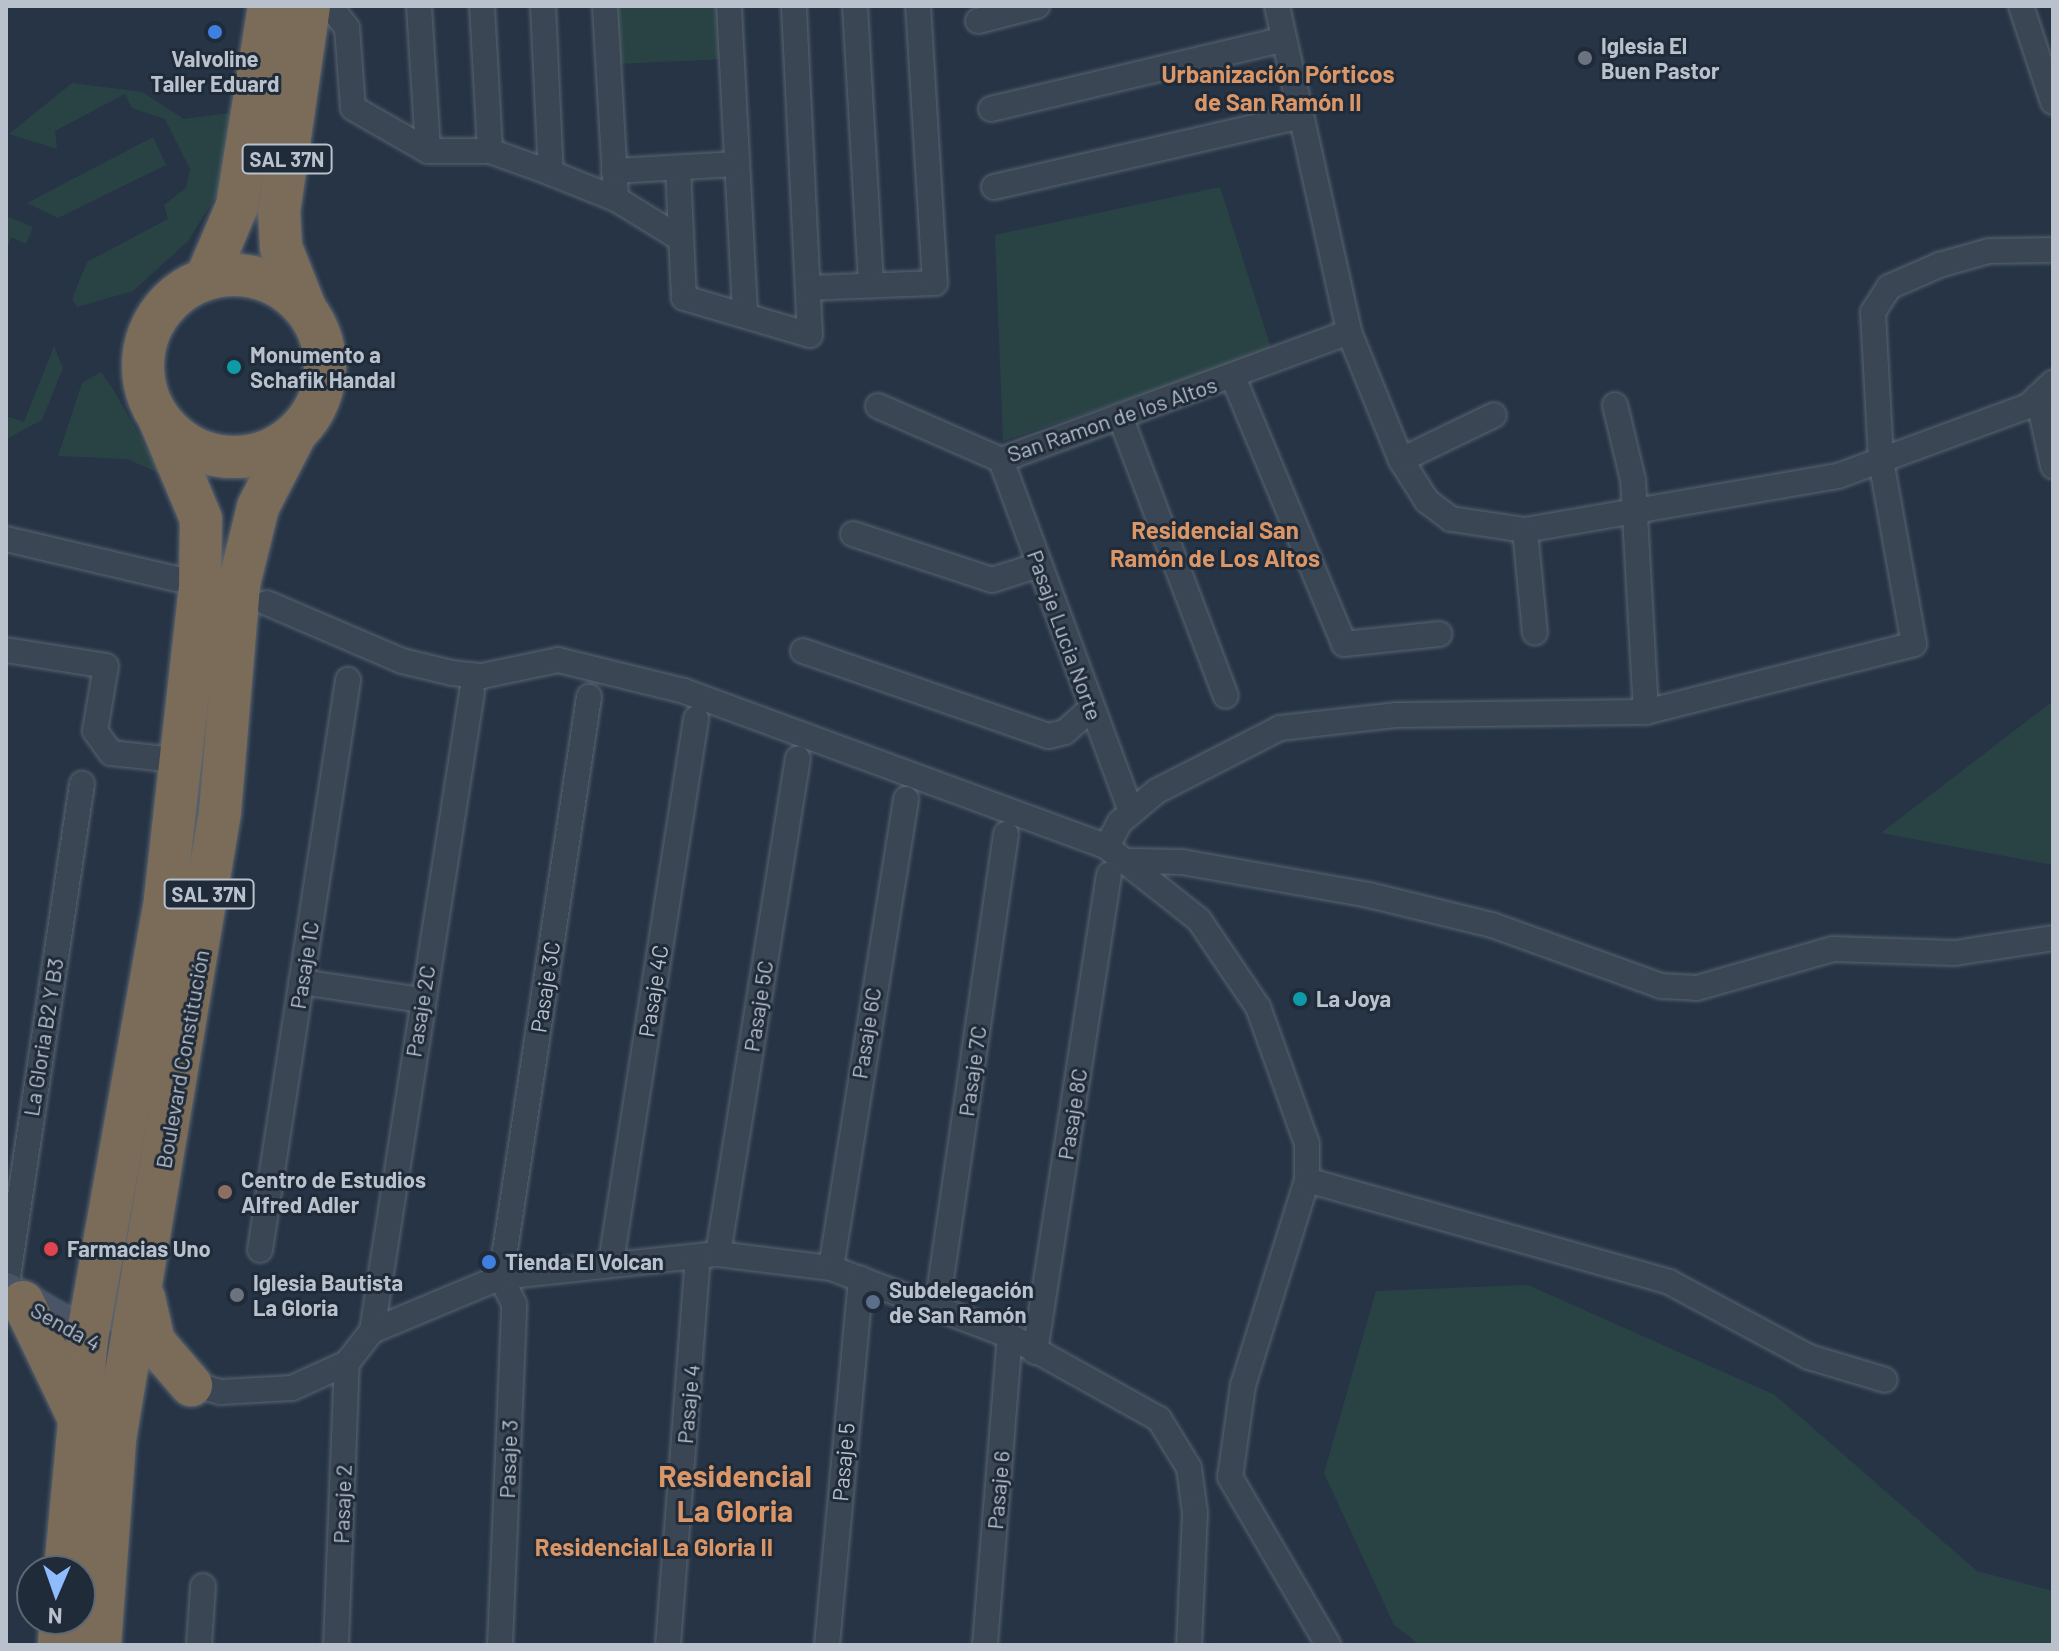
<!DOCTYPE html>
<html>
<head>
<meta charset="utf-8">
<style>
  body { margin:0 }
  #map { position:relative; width:2059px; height:1651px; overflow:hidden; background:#263445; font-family:Barlow,sans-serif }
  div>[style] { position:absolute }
  .green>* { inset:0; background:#294345 }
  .roads { filter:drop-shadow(0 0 2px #5a6471) drop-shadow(0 0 2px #5a6471) }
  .street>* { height:24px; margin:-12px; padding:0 12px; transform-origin:12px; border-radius:12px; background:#3b4654 }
  .secondary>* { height:34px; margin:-17px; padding:0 17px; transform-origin:17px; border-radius:17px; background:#495567 }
  .highway>* { height:42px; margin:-21px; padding:0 21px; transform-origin:21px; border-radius:21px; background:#7a6c58 }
  .highway>.ring { margin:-21px; padding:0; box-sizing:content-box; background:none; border:42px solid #7a6c58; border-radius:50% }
  .dots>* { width:22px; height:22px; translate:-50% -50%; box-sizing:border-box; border:4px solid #202b39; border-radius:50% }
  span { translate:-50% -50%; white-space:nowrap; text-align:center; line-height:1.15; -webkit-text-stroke:6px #202b39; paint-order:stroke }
  .shield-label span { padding:2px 6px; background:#202b39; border:2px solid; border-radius:6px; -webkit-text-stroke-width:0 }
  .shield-label { font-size:20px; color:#b9c1cd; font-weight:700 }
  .poi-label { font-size:22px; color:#b9c1cd; font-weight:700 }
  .left { translate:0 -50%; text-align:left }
  .street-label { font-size:22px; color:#b9c1cd }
  .neighbourhood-label { font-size:24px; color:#da9667; font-weight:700 }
  .district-label { font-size:30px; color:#da9667; font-weight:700 }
  .frame { position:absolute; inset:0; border:8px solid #b9c1cd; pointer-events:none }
  .north { position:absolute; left:16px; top:1555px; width:80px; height:80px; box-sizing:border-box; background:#202b39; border:2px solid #5d6774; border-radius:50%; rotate:182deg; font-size:22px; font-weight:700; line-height:32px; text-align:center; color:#b9c1cd }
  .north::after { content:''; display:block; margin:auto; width:28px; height:36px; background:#8fbcfc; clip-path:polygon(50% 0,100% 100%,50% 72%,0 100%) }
</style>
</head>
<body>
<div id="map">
  <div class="green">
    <div style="clip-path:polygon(614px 6px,723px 6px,725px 59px,617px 64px)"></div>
    <div style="clip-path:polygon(72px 83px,142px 92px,184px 119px,229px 113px,234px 124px,218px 193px,188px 241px,133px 291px,77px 307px,72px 299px,87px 262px,168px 219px,164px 205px,186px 188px,190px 169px,165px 119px,132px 108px,125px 94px,55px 131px,57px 149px,9px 134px)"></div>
    <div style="clip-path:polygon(153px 137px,166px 165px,58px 218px,27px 203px)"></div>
    <div style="clip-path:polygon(1220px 187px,1272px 351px,1003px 441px,995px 235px)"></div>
    <div style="clip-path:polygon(6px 216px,33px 227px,26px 244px,11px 237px,6px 252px)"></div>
    <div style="clip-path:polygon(54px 346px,63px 368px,42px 420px,6px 439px,6px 416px,24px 422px)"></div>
    <div style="clip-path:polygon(101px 372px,113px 389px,161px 474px,127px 459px,58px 456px,82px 383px)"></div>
    <div style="clip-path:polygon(2053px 701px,2053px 865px,1881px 833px)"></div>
    <div style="clip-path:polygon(1528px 1285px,1775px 1395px,1977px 1571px,2053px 1591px,2053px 1645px,1420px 1645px,1394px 1625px,1324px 1473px,1376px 1291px)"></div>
  </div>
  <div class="roads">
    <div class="street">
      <div style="left:330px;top:6px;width:28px;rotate:52deg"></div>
      <div style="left:347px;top:28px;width:80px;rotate:85.7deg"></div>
      <div style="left:353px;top:108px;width:86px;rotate:29.8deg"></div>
      <div style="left:428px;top:151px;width:62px"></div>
      <div style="left:490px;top:151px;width:65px;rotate:19.8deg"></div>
      <div style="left:551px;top:173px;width:70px;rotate:21.8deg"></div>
      <div style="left:616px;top:199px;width:76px;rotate:31.6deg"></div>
      <div style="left:419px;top:6px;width:145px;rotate:86.4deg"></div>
      <div style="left:482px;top:6px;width:145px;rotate:86.8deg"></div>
      <div style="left:543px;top:6px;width:167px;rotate:87.3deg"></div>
      <div style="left:605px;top:6px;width:193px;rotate:86.7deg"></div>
      <div style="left:729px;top:6px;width:310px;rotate:87deg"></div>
      <div style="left:855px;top:6px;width:280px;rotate:86.7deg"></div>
      <div style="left:1277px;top:6px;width:334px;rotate:77.5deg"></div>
      <div style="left:1349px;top:332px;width:138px;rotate:67.9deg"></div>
      <div style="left:1401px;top:460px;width:49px;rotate:57.6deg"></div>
      <div style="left:1427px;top:501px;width:30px;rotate:37deg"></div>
      <div style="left:1451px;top:519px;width:75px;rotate:8.5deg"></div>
      <div style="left:1525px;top:530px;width:318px;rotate:-9.8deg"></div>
      <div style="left:1838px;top:476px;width:202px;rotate:-20.2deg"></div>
      <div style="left:2028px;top:406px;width:34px;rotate:-43deg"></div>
      <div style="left:2021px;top:6px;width:101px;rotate:71.6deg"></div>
      <div style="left:978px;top:21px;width:61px;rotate:-14.3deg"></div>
      <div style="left:991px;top:109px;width:301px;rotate:-13.4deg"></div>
      <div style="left:678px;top:168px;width:130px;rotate:87.4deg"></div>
      <div style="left:684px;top:298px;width:131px;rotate:16.4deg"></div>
      <div style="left:810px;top:335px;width:329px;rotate:-92.8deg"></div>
      <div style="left:614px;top:171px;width:123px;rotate:-3.3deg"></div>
      <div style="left:994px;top:187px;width:315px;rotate:-13deg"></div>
      <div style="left:808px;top:288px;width:127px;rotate:-2.3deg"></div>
      <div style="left:935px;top:283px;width:278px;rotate:-93.5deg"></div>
      <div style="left:1233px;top:377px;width:289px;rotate:67.4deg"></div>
      <div style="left:1344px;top:644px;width:96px;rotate:-6deg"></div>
      <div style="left:2038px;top:397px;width:71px;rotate:77.7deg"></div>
      <div style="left:878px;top:406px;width:134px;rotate:23.7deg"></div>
      <div style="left:1001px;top:460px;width:371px;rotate:-20.2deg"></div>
      <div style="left:1120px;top:416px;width:299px;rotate:69.3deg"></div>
      <div style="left:1001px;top:460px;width:374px;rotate:69.7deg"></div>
      <div style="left:1401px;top:460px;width:103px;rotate:-25.8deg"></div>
      <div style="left:1525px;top:530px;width:103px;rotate:84.5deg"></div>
      <div style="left:853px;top:534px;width:146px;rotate:18.3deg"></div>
      <div style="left:992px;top:580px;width:49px;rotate:-17.7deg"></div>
      <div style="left:6px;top:539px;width:175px;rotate:13.2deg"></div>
      <div style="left:267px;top:603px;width:147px;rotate:23.2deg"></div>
      <div style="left:402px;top:661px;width:51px;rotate:13.5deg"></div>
      <div style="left:452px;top:673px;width:30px;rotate:6deg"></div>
      <div style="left:482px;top:676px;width:78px;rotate:-11.9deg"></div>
      <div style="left:558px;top:660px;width:130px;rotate:13.8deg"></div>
      <div style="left:684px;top:691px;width:451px;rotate:20.2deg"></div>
      <div style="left:1107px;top:847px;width:117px;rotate:38.4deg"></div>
      <div style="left:1199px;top:920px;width:105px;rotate:55.9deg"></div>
      <div style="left:1258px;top:1007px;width:145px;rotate:70.3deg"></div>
      <div style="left:1307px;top:1144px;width:36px;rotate:90deg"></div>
      <div style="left:1307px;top:1180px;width:215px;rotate:107.3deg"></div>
      <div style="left:1243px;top:1385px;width:93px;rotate:98deg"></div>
      <div style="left:1230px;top:1477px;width:194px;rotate:59.7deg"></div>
      <div style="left:6px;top:650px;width:101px;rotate:9.1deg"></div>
      <div style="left:106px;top:666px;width:66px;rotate:99.6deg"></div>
      <div style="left:95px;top:731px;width:27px;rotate:54deg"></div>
      <div style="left:111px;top:753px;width:72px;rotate:6.3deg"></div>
      <div style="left:803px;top:651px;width:260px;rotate:19.1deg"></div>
      <div style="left:1049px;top:736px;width:16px;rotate:-14deg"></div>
      <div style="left:1065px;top:732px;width:36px;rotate:-42deg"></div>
      <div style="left:1646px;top:712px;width:276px;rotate:-14.2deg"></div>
      <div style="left:1914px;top:644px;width:187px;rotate:-100.2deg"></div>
      <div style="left:1881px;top:460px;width:148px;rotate:-93.1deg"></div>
      <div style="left:1873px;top:312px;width:30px;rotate:-57deg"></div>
      <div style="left:1889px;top:287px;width:55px;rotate:-23.7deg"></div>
      <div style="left:1939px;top:265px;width:52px;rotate:-15.6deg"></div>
      <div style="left:1989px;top:251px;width:64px;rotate:-0.9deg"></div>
      <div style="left:1107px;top:847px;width:28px;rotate:-63deg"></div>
      <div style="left:1120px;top:822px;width:48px;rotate:-40deg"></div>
      <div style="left:1157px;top:791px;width:138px;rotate:-27.1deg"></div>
      <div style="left:1280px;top:728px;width:116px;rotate:-6.4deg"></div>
      <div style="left:1395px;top:715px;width:251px;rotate:-0.7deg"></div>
      <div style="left:1646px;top:712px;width:232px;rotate:-93.2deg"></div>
      <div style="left:1633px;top:480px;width:77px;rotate:-103.5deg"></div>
      <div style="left:1132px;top:861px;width:50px;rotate:1.1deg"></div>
      <div style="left:1182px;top:862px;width:190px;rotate:10deg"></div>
      <div style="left:1369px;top:895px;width:127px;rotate:13.7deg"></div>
      <div style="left:1492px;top:925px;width:180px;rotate:19.8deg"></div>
      <div style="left:1661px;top:986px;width:36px;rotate:3deg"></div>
      <div style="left:1697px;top:988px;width:141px;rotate:-16deg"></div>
      <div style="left:1833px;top:949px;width:122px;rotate:1.9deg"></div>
      <div style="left:1955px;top:953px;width:99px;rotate:-8.7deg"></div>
      <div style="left:301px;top:982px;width:122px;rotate:8.5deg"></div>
      <div style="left:1307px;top:1180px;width:376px;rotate:15.7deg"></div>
      <div style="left:1669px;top:1282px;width:159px;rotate:28.2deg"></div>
      <div style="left:1809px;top:1357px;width:79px;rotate:16.8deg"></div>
      <div style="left:260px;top:1250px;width:577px;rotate:-81.22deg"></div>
      <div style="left:718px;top:1254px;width:502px;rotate:-80.84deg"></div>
      <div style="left:611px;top:1262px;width:550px;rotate:-81.1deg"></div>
      <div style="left:831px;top:1268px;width:475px;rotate:-80.9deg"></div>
      <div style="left:6px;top:1290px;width:512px;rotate:-81.46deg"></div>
      <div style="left:937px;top:1307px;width:478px;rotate:-81.7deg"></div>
      <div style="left:372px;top:1331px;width:647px;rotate:-81.11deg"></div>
      <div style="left:1035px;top:1352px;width:483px;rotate:-81.2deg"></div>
      <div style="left:180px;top:1380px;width:42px;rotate:16.7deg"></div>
      <div style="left:220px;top:1392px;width:72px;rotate:-3.2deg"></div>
      <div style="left:292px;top:1388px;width:60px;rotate:-24.4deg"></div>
      <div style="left:347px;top:1363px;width:41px;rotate:-52deg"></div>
      <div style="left:372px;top:1331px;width:140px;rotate:-22.7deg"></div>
      <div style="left:501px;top:1277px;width:218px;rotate:-6.1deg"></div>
      <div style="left:718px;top:1254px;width:114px;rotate:7.1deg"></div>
      <div style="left:831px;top:1268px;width:191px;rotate:20.8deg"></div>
      <div style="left:1010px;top:1336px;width:171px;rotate:29.1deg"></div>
      <div style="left:1159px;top:1419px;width:57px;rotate:58.5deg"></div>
      <div style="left:1189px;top:1468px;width:45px;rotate:82.4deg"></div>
      <div style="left:1195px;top:1513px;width:132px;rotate:92.6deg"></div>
      <div style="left:199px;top:1645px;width:59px;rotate:-86.1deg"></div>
      <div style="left:336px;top:1645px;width:282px;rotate:-87.8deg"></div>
      <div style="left:500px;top:1645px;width:341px;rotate:-87.6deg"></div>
      <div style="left:514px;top:1304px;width:30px;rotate:-116deg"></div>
      <div style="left:501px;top:1277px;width:587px;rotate:-81.37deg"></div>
      <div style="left:668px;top:1645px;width:388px;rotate:-85.6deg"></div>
      <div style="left:827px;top:1645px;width:368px;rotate:-84.7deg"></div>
      <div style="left:985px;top:1645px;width:310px;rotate:-85.4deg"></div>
    </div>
    <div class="secondary">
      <div style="left:6px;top:1290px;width:119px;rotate:30.2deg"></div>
    </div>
    <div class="highway">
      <div class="ring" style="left:143px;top:275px;width:140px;height:140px"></div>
      <div style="left:206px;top:279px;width:79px;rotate:-67deg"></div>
      <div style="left:237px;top:206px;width:203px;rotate:-80.9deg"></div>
      <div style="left:305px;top:308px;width:66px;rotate:-111.5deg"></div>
      <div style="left:281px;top:247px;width:35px;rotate:-93deg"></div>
      <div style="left:279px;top:212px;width:208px;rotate:-81.7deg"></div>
      <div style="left:144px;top:1298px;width:45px;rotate:77.2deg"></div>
      <div style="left:154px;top:1342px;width:57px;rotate:49.3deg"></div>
      <div style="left:23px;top:1302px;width:127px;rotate:64.4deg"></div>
      <div style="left:65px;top:1571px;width:233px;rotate:-84.6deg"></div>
      <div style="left:87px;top:1339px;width:447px;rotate:-79.9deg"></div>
      <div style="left:165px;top:899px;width:314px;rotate:-83.6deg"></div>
      <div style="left:200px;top:587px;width:68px;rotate:-89.2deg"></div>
      <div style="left:201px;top:519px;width:109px;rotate:-112.6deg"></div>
      <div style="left:59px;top:1645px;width:26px;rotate:-86deg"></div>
      <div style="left:100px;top:1645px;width:207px;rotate:-85.8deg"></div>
      <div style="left:115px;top:1439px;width:636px;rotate:-80.49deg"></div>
      <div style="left:220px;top:812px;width:229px;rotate:-85.2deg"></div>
      <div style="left:239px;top:584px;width:79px;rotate:-76.1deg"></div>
      <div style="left:258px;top:507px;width:83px;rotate:-62.8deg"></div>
    </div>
  </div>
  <div class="dots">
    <div style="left:215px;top:32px;background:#3f7fe0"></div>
    <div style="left:1585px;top:58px;background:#6b7280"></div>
    <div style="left:234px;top:367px;background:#0f9aa8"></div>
    <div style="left:1300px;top:999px;background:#0f9aa8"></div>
    <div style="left:225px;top:1192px;background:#8d6e63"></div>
    <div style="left:51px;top:1249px;background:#e0444e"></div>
    <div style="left:489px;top:1262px;background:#3f7fe0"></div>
    <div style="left:237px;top:1295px;background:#6b7280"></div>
    <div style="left:873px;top:1302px;background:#5c6f8a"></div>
  </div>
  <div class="shield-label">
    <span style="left:287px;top:159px">SAL 37N</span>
    <span style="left:209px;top:894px">SAL 37N</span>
  </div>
  <div class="poi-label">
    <span class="left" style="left:1601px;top:58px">Iglesia El<br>Buen Pastor</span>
    <span style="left:215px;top:71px">Valvoline<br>Taller Eduard</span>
    <span class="left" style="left:250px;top:367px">Monumento a<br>Schafik Handal</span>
    <span class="left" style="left:1316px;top:999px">La Joya</span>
    <span class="left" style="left:241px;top:1192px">Centro de Estudios<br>Alfred Adler</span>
    <span class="left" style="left:67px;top:1249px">Farmacias Uno</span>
    <span class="left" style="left:505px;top:1262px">Tienda El Volcan</span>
    <span class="left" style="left:253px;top:1295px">Iglesia Bautista<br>La Gloria</span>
    <span class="left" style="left:889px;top:1302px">Subdelegación<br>de San Ramón</span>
  </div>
  <div class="street-label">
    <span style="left:1112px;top:419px;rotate:-19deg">San Ramon de los Altos</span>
    <span style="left:1065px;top:635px;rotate:70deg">Pasaje Lucia Norte</span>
    <span style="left:304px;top:965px;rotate:-81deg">Pasaje 1C</span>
    <span style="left:545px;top:987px;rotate:-81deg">Pasaje 3C</span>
    <span style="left:653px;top:991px;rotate:-81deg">Pasaje 4C</span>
    <span style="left:758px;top:1006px;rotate:-81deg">Pasaje 5C</span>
    <span style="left:420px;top:1011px;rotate:-81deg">Pasaje 2C</span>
    <span style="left:866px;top:1033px;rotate:-81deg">Pasaje 6C</span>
    <span style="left:43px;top:1037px;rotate:-81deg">La Gloria B2 Y B3</span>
    <span style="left:182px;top:1059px;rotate:-80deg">Boulevard Constitución</span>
    <span style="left:972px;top:1071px;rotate:-82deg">Pasaje 7C</span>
    <span style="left:1072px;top:1114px;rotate:-81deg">Pasaje 8C</span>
    <span style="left:66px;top:1326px;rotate:29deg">Senda 4</span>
    <span style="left:688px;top:1404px;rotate:-85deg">Pasaje 4</span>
    <span style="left:508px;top:1459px;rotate:-88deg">Pasaje 3</span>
    <span style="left:843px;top:1462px;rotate:-85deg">Pasaje 5</span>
    <span style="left:998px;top:1490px;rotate:-85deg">Pasaje 6</span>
    <span style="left:342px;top:1504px;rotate:-88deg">Pasaje 2</span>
  </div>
  <div class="neighbourhood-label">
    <span style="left:1278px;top:88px">Urbanización Pórticos<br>de San Ramón II</span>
    <span style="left:1215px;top:544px">Residencial San<br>Ramón de Los Altos</span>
    <span style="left:654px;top:1547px">Residencial La Gloria II</span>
  </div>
  <div class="district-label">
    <span style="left:735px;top:1492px">Residencial<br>La Gloria</span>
  </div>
  <div class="frame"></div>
  <div class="north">N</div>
</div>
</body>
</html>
